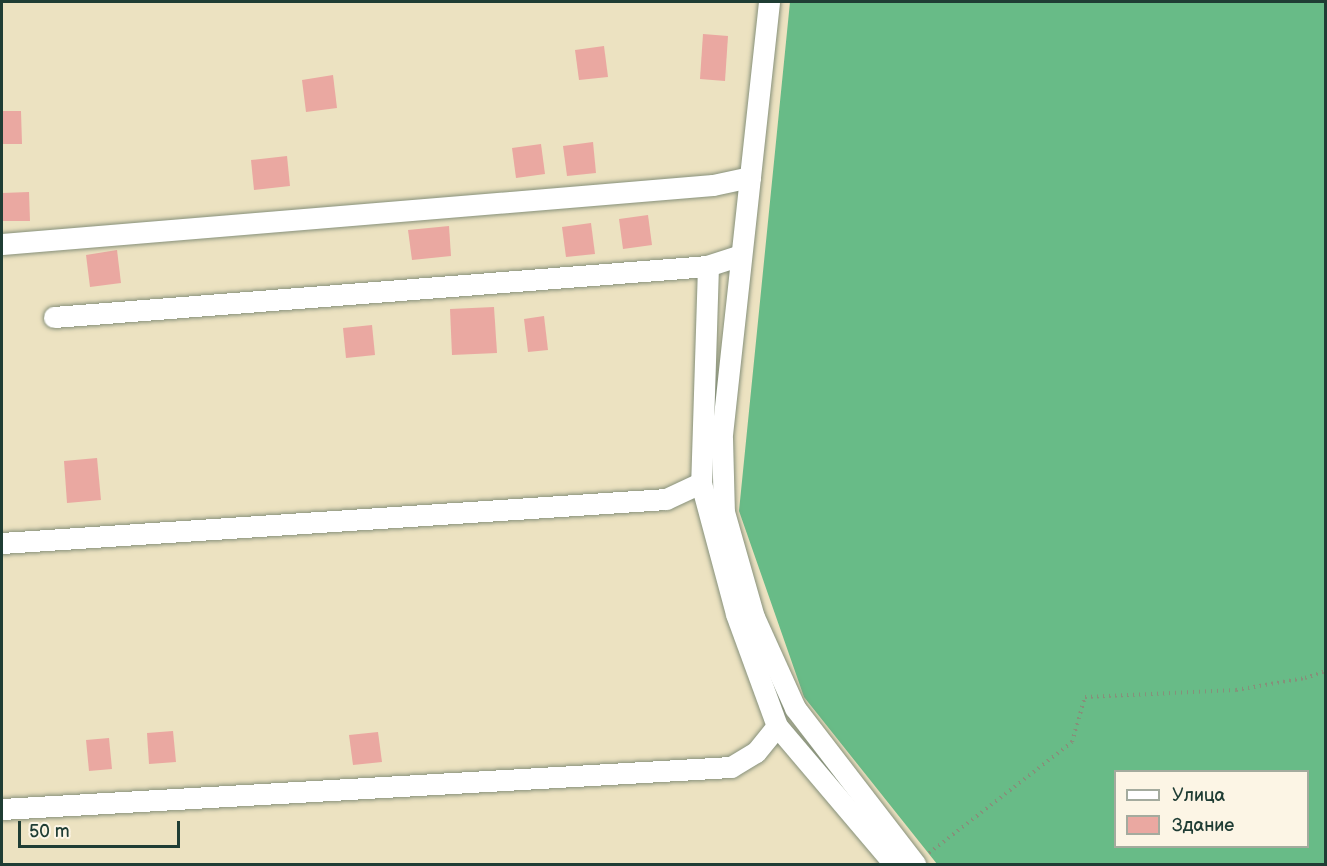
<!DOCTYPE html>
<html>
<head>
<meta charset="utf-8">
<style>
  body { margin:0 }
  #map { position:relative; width:1327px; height:866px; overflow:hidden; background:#ece2c1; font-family:"Balsamiq Sans",sans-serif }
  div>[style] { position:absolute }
  .forest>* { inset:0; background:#68bb87 }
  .building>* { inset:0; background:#eaa8a1 }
  .path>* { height:4px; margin-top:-2px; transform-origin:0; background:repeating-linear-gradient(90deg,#86907a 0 1.5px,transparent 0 6px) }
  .roads { filter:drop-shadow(0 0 2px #86907a) drop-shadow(0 0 2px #86907a) }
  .minor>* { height:21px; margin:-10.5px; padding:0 10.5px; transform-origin:10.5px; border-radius:10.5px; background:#fff }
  span { translate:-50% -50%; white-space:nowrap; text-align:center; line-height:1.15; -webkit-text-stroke:4.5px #fcf5e5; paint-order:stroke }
  .frame { position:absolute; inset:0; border:3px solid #1f3d34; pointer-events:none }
  .legend { position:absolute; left:1114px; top:770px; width:195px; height:78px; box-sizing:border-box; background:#fcf5e5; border:2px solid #a4ab9e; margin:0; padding:8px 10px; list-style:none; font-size:18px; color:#1f3d34 }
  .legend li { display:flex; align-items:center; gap:12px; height:30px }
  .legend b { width:30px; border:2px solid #a4ab9e }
  .scale { position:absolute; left:18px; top:821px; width:162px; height:27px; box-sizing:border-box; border:3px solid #1f3d34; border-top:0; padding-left:8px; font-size:18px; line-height:21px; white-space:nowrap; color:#1f3d34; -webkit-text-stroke:4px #fcf5e5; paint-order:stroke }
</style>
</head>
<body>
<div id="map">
  <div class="forest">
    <div style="clip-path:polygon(evenodd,790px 2px,1325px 2px,1325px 864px,937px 864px,804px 697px,739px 511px,790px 2px,1116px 772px,1308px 772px,1308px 846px,1116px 846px,1116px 772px)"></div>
  </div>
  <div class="building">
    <div style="clip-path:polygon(703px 34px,728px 36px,725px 81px,700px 79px)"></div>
    <div style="clip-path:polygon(604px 46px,608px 77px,579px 80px,575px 50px)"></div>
    <div style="clip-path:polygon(333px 75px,337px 108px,306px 112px,302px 80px)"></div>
    <div style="clip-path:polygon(2px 111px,21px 111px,22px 144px,2px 144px)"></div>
    <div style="clip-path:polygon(593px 142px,596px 173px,567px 176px,563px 146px)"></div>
    <div style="clip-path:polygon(541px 144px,545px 174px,516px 178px,512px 148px)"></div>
    <div style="clip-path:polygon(287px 156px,290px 186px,254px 190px,251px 160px)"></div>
    <div style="clip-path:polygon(29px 192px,30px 221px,2px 221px,2px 193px)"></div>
    <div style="clip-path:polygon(648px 215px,652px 245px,623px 249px,619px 219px)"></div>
    <div style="clip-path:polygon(591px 223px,595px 254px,566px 257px,562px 227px)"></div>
    <div style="clip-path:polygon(449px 226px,451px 256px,412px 260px,408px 230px)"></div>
    <div style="clip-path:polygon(117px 250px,121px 283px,90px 287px,86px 255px)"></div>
    <div style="clip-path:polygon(494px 307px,497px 353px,452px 355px,450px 309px)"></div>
    <div style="clip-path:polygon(544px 316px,548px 350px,528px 352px,524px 319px)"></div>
    <div style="clip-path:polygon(372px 325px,375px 355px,346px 358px,343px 328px)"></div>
    <div style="clip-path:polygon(97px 458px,101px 500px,67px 503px,64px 461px)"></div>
    <div style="clip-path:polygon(173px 731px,176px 762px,149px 764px,147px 733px)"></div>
    <div style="clip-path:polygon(378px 732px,382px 762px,353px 765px,349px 735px)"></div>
    <div style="clip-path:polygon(109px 738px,112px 769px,89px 771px,86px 740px)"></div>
  </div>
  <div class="path">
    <div style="left:929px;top:853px;width:181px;rotate:-37.8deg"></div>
    <div style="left:1072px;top:742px;width:47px;rotate:-73.9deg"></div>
    <div style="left:1085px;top:697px;width:151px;rotate:-2.7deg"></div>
    <div style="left:1236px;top:690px;width:70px;rotate:-9.9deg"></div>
    <div style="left:1305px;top:678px;width:22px;rotate:-18deg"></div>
  </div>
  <div class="roads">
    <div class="minor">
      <div style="left:769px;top:2px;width:439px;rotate:96.2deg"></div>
      <div style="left:722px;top:438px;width:74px;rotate:88.5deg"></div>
      <div style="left:724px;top:512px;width:109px;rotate:74.1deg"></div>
      <div style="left:754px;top:617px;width:100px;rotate:65.7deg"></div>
      <div style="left:795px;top:708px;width:197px;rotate:52.4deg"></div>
      <div style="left:2px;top:244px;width:713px;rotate:-4.74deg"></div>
      <div style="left:713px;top:185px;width:38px;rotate:-12deg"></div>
      <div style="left:741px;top:255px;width:35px;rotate:162deg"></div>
      <div style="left:708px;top:266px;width:217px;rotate:91.8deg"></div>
      <div style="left:701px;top:483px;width:136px;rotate:75deg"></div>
      <div style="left:736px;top:614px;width:119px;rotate:69.9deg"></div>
      <div style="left:777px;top:726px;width:181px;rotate:49.7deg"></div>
      <div style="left:54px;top:317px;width:656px;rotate:-4.46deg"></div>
      <div style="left:2px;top:543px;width:665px;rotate:-3.79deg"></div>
      <div style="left:666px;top:499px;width:38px;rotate:-25deg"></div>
      <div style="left:2px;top:809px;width:730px;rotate:-3.3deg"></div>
      <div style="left:731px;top:767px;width:29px;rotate:-31deg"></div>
      <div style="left:756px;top:752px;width:33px;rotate:-51deg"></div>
    </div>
  </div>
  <div class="frame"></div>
  <ul class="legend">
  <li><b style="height:8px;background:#fff"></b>Улица</li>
  <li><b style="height:16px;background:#eaa8a1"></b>Здание</li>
  </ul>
  <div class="scale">50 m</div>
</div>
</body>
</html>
